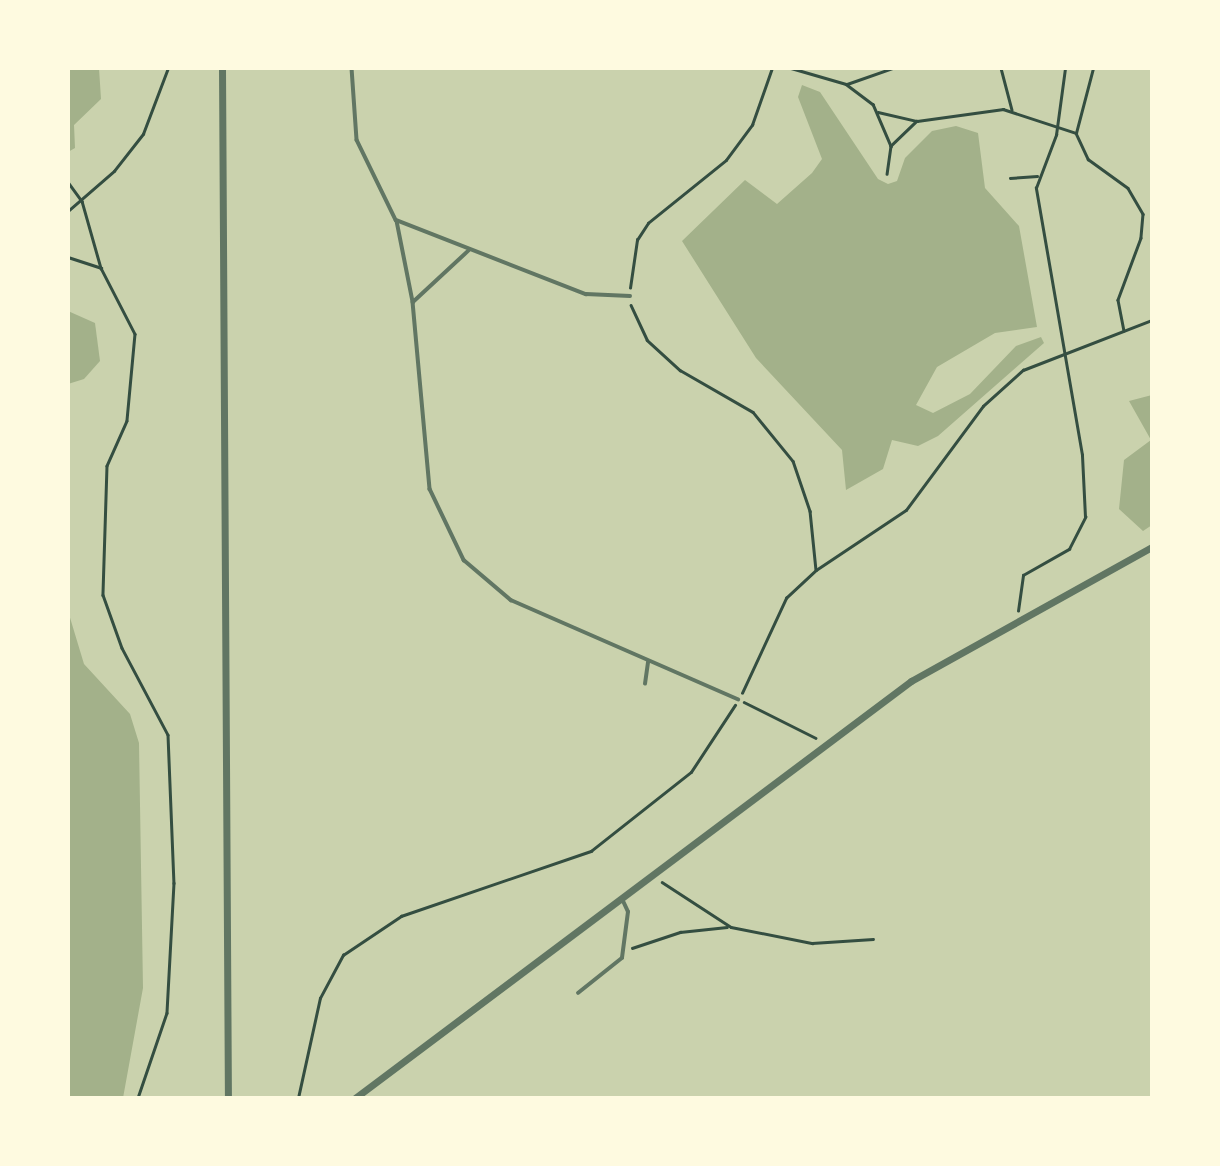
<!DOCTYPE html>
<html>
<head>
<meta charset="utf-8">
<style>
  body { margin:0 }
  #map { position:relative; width:1220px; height:1166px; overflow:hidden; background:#e9edc9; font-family:Ubuntu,sans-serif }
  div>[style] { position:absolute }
  .green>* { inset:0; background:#cad2ad }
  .water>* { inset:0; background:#a3b18a }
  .path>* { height:2.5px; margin:-1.25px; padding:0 1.25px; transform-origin:1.25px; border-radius:1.25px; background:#344e41 }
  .service>* { height:3.5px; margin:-1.75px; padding:0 1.75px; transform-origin:1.75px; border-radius:1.75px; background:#617663 }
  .minor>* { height:7px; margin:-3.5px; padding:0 3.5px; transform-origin:3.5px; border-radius:3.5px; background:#617663 }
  span { translate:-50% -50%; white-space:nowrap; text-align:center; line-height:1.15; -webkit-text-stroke:5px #fefae0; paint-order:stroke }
  .frame { position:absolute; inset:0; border:70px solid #fefae0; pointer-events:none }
</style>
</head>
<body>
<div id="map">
  <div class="green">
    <div style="clip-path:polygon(68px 68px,1152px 68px,1152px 1098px,68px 1098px)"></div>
  </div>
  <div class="water">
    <div style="clip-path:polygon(68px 68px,99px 68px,101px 99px,74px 125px,75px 148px,68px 152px)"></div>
    <div style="clip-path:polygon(802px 85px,820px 92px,878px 179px,888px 184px,897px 181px,905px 158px,932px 131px,956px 126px,978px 133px,985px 188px,1019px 226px,1037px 327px,995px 333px,937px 367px,916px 405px,933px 413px,970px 394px,1016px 346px,1041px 337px,1044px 343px,938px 436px,918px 446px,892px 440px,883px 469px,846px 490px,842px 450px,756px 358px,682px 241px,745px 180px,777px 204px,812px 173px,822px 159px,798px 97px)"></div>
    <div style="clip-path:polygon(68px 311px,95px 323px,100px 361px,84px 379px,68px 384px)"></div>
    <div style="clip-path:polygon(1152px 395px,1152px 525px,1143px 531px,1119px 509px,1124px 460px,1151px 440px,1129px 401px)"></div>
    <div style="clip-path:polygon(68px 611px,84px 664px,130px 714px,139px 743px,143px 988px,123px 1098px,68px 1098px)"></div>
  </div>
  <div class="path">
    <div style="left:791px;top:68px;width:57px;rotate:16.2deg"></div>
    <div style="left:846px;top:84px;width:34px;rotate:37deg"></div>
    <div style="left:873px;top:104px;width:46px;rotate:66.8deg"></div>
    <div style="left:891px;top:146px;width:28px;rotate:98deg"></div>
    <div style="left:1001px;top:68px;width:43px;rotate:75.3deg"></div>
    <div style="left:847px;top:84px;width:49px;rotate:-19.2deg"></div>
    <div style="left:878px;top:112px;width:40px;rotate:13deg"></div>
    <div style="left:917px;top:121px;width:36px;rotate:136deg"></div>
    <div style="left:917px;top:121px;width:87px;rotate:-7.9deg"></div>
    <div style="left:1003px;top:109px;width:77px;rotate:18.2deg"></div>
    <div style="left:1076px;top:133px;width:67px;rotate:-75.3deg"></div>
    <div style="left:1076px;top:133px;width:29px;rotate:65deg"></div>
    <div style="left:1088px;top:159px;width:49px;rotate:35.9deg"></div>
    <div style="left:1128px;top:188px;width:30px;rotate:60deg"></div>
    <div style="left:1143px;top:214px;width:24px;rotate:95deg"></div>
    <div style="left:1141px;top:238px;width:66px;rotate:110.4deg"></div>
    <div style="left:1118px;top:300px;width:31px;rotate:79deg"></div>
    <div style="left:1010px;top:178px;width:27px;rotate:-4deg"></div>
    <div style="left:68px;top:182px;width:24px;rotate:54deg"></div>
    <div style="left:82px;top:201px;width:70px;rotate:74.2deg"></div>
    <div style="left:101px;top:268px;width:74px;rotate:62.7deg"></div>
    <div style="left:135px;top:334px;width:87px;rotate:95.3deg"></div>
    <div style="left:127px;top:421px;width:49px;rotate:114deg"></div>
    <div style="left:107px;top:466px;width:129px;rotate:91.8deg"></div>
    <div style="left:103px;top:595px;width:56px;rotate:70.3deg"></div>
    <div style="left:122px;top:648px;width:98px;rotate:62.1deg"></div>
    <div style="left:168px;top:735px;width:148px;rotate:87.7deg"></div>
    <div style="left:174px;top:883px;width:130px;rotate:93.1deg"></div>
    <div style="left:167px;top:1013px;width:90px;rotate:108.8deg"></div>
    <div style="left:68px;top:211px;width:61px;rotate:-41deg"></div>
    <div style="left:114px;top:171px;width:47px;rotate:-51.9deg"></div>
    <div style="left:143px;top:134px;width:71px;rotate:-69.3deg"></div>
    <div style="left:68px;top:257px;width:35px;rotate:18deg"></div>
    <div style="left:630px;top:288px;width:49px;rotate:-81.7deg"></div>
    <div style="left:637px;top:240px;width:20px;rotate:-57deg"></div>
    <div style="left:648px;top:223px;width:100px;rotate:-38.9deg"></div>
    <div style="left:726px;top:160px;width:44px;rotate:-53.4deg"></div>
    <div style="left:752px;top:125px;width:60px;rotate:-70.7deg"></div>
    <div style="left:631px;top:305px;width:38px;rotate:65deg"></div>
    <div style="left:647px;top:340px;width:45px;rotate:42.3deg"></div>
    <div style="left:680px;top:370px;width:84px;rotate:29.9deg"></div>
    <div style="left:753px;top:412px;width:63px;rotate:50.8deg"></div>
    <div style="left:793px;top:461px;width:53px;rotate:71.2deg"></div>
    <div style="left:810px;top:511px;width:59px;rotate:84.2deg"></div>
    <div style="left:1018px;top:611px;width:36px;rotate:-82deg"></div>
    <div style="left:1023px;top:575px;width:53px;rotate:-29.5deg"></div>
    <div style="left:1069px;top:549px;width:36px;rotate:-63deg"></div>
    <div style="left:1085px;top:517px;width:62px;rotate:-92.8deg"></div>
    <div style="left:1082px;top:455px;width:271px;rotate:-99.8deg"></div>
    <div style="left:1036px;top:188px;width:57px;rotate:-69.3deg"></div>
    <div style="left:1056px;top:135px;width:68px;rotate:-82.3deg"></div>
    <div style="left:742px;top:693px;width:105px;rotate:-65.1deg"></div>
    <div style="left:786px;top:598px;width:41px;rotate:-43deg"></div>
    <div style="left:816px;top:570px;width:108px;rotate:-33.7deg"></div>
    <div style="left:906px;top:510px;width:129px;rotate:-53.5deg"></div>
    <div style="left:983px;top:406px;width:54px;rotate:-42deg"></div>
    <div style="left:1023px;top:370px;width:138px;rotate:-21.2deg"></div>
    <div style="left:744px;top:702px;width:80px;rotate:26.6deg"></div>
    <div style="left:662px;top:882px;width:82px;rotate:33.1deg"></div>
    <div style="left:731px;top:927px;width:83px;rotate:11.2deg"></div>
    <div style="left:812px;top:943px;width:61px;rotate:-3.8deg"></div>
    <div style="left:632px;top:948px;width:51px;rotate:-18.4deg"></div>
    <div style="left:680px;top:932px;width:47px;rotate:-6.1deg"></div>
    <div style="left:298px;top:1098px;width:102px;rotate:-77.6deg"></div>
    <div style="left:320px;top:998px;width:49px;rotate:-61.9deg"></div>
    <div style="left:343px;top:955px;width:70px;rotate:-33.9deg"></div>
    <div style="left:401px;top:916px;width:201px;rotate:-18.9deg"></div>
    <div style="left:591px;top:851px;width:127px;rotate:-38.3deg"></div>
    <div style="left:691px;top:772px;width:80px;rotate:-56.7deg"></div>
  </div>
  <div class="service">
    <div style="left:352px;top:68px;width:72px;rotate:86deg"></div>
    <div style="left:357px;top:140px;width:89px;rotate:64deg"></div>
    <div style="left:396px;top:220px;width:204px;rotate:21.3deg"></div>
    <div style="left:586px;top:294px;width:44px;rotate:2.6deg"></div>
    <div style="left:397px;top:221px;width:83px;rotate:78.8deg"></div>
    <div style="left:413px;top:302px;width:75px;rotate:-42.8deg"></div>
    <div style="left:413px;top:302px;width:188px;rotate:84.8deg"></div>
    <div style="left:430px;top:489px;width:79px;rotate:64.4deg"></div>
    <div style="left:464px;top:560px;width:62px;rotate:40.4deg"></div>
    <div style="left:511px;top:600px;width:248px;rotate:23.6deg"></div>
    <div style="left:645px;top:684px;width:22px;rotate:-82deg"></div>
    <div style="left:578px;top:993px;width:56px;rotate:-38.5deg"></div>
    <div style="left:622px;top:958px;width:46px;rotate:-82.6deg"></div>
    <div style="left:628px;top:912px;width:14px;rotate:-115deg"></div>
  </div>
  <div class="minor">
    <div style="left:222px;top:68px;width:1030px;rotate:89.67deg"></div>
    <div style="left:355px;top:1098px;width:695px;rotate:-36.87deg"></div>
    <div style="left:911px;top:681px;width:276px;rotate:-29.1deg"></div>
  </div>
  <div class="frame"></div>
</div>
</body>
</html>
